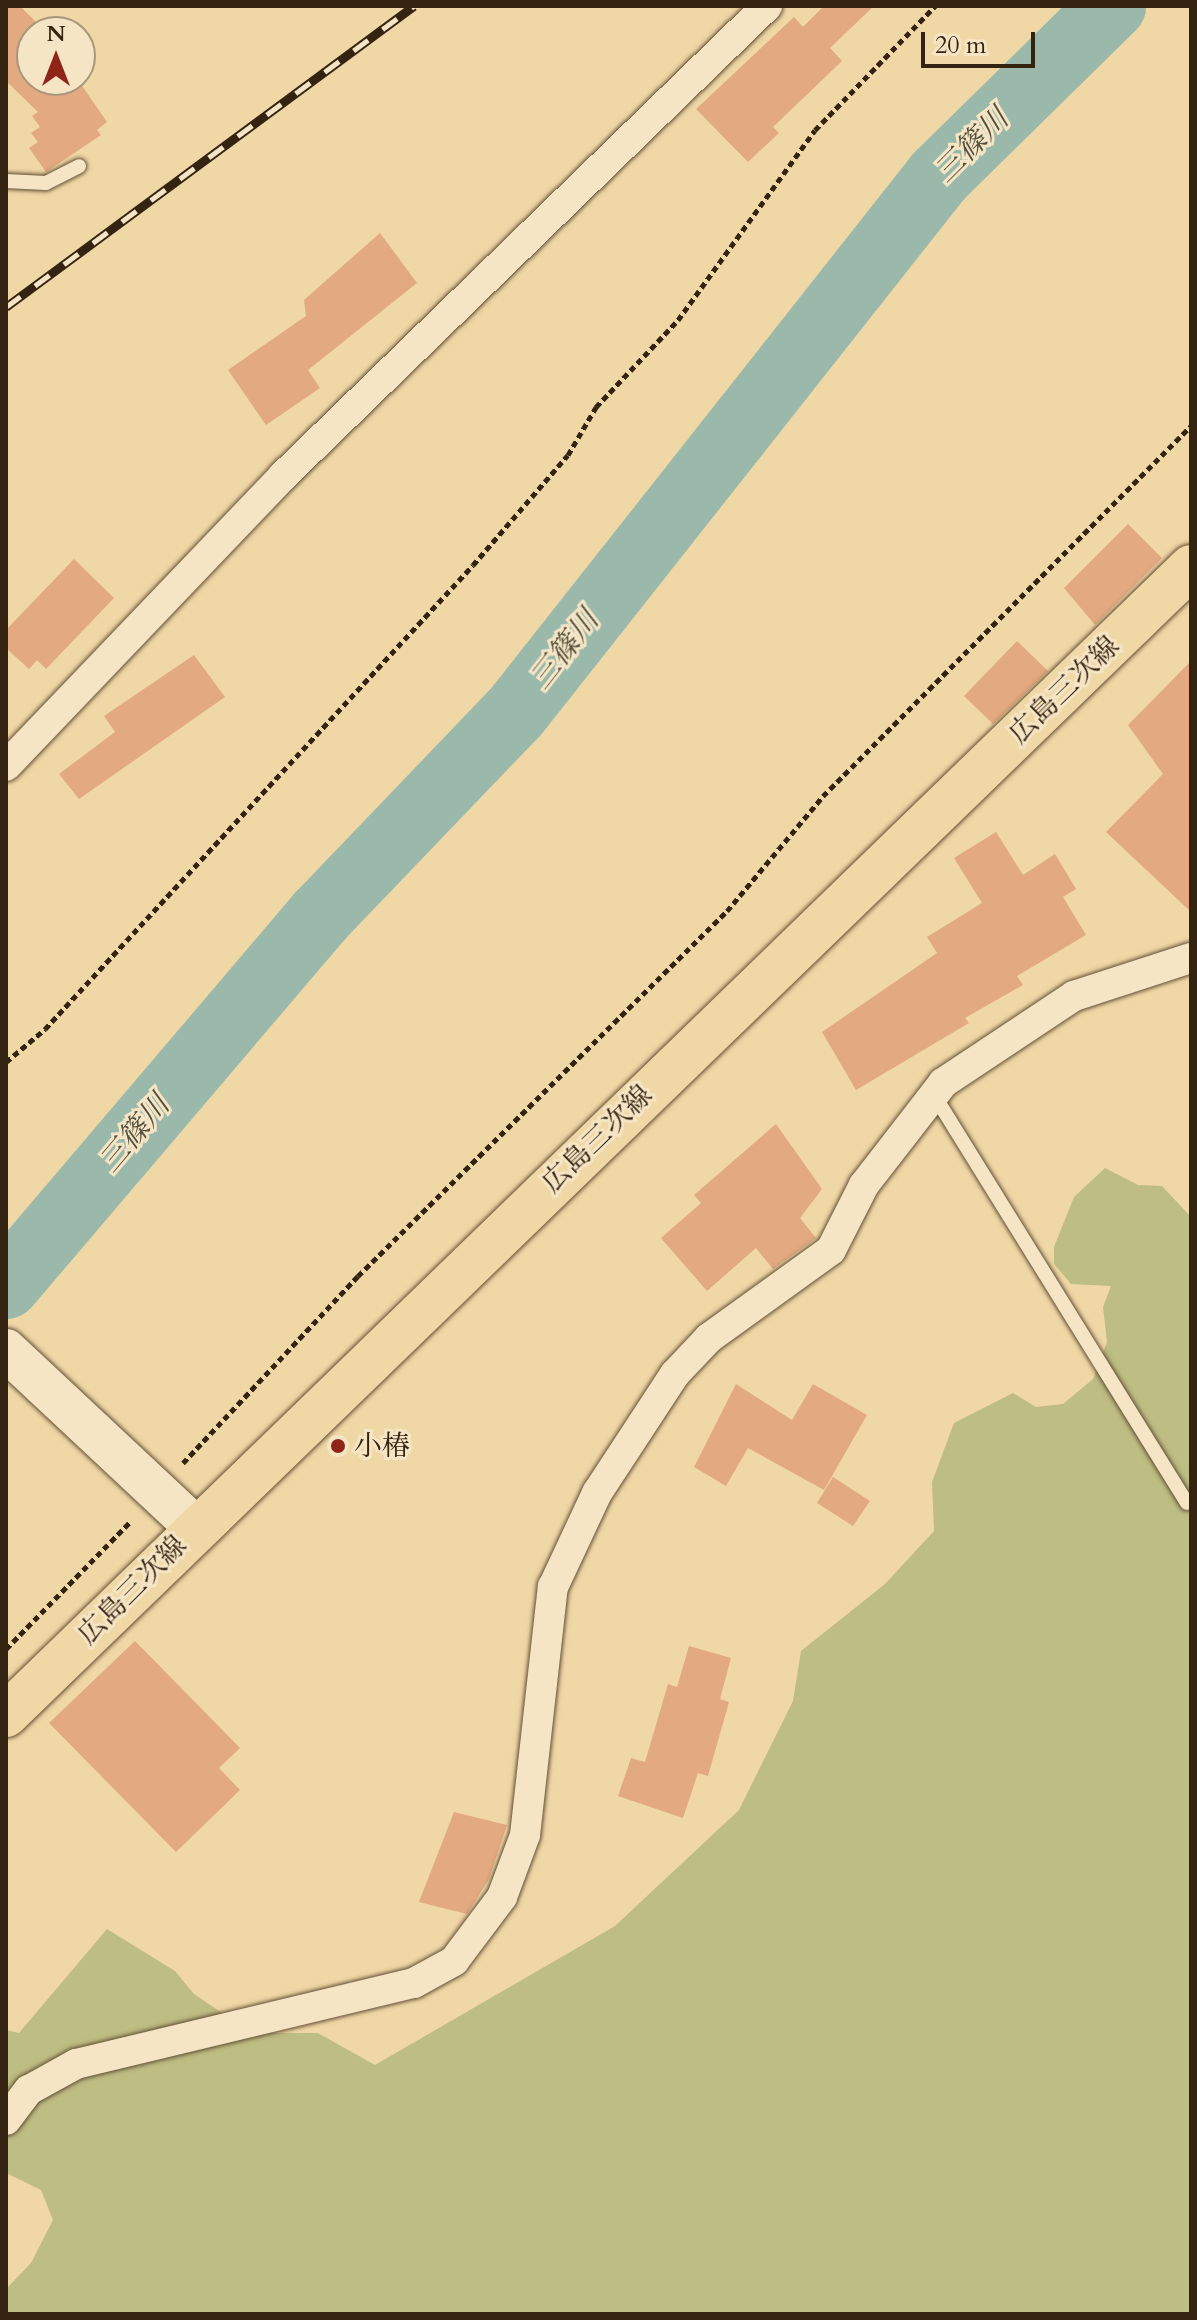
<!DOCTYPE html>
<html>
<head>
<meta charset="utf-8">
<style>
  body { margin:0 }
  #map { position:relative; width:1197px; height:2320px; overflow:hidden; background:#f0d7a6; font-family:Cardo,"Noto Serif JP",serif }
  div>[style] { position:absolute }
  .green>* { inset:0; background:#bebd83 }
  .river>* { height:68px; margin:-34px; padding:0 34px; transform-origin:34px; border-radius:34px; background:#9ab9aa }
  .building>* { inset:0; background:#e3a981 }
  .path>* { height:5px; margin-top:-2.5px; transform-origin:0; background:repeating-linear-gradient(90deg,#342311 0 6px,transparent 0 10px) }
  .roads { filter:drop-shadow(0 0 2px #635036) drop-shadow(0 0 2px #635036) }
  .lane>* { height:14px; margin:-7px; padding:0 7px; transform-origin:7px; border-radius:7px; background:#f5e5c5 }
  .street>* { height:30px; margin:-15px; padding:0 15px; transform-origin:15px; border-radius:15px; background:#f5e5c5 }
  .secondary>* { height:42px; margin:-21px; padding:0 21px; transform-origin:21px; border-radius:21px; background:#f5e5c5 }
  .primary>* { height:44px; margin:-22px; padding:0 22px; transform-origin:22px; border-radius:22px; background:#f0d7a6 }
  .rail>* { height:9px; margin-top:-4.5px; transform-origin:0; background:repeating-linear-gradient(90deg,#f5e5c5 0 18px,#342311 0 36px); box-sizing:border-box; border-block:2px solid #342311 }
  .dots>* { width:22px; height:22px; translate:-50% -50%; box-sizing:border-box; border:4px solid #f5e5c5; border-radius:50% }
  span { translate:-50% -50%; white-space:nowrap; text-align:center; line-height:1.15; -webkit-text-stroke:6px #f5e5c5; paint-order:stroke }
  .street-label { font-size:28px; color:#342311 }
  .poi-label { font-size:28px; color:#342311 }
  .left { translate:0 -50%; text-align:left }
  .water-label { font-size:30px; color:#53503f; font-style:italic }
  .frame { position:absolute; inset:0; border:8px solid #342311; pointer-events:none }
  .north { position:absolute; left:16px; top:16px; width:80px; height:80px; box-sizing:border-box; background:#f5e5c5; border:2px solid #a8977d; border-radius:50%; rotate:0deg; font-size:22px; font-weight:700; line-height:32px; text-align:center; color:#342311 }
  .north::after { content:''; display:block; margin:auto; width:28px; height:36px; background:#8f2418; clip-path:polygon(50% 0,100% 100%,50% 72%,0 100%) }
  .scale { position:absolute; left:921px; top:32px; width:114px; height:36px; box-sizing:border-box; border:4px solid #342311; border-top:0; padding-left:10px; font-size:24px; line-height:28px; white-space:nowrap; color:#342311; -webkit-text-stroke:6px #f5e5c5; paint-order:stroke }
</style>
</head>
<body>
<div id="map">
  <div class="green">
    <div style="clip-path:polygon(1105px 1168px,1138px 1185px,1162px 1186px,1191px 1217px,1191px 2314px,6px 2314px,6px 2289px,31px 2263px,53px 2220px,41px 2190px,6px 2173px,6px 2030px,19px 2033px,107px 1929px,175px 1971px,194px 1994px,252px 2033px,318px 2033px,375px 2065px,615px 1926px,739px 1810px,793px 1701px,801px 1651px,885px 1584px,934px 1531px,932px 1482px,954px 1423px,1013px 1393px,1036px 1407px,1063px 1404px,1093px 1379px,1107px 1342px,1103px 1307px,1111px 1286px,1071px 1284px,1054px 1264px,1054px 1247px,1074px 1197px)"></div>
  </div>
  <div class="river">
    <div style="left:6px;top:1285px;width:486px;rotate:-49.6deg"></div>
    <div style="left:321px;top:915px;width:280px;rotate:-46.2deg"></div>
    <div style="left:515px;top:713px;width:684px;rotate:-51.71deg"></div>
    <div style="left:939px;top:176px;width:243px;rotate:-44.5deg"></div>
  </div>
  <div class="building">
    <div style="clip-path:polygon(6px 6px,20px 6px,46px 32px,32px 32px,32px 80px,78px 80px,107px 122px,97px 130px,101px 135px,46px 172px,29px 148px,38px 142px,31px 133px,40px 127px,32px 116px,38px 112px,6px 81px)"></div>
    <div style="clip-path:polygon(824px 6px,874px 6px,830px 48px,842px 61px,773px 127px,779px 133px,748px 162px,696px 109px,794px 17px,803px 27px)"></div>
    <div style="clip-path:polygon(380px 233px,417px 283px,308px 370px,320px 388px,266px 425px,228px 370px,306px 316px,304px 300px)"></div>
    <div style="clip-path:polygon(1128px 524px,1162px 558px,1095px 625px,1064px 588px)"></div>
    <div style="clip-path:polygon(74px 559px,114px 598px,46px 669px,37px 660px,29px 669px,6px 648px,6px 630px)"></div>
    <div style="clip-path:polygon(1017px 641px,1048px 671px,993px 724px,964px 696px)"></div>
    <div style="clip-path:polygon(194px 655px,225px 697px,79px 799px,59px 774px,115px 732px,104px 716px)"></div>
    <div style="clip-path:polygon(1191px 661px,1191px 912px,1106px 832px,1163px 774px,1128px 725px)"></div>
    <div style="clip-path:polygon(996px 832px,1023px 875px,1055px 854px,1076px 889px,1063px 897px,1086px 935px,1017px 976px,1023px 985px,965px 1018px,969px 1023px,856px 1090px,822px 1032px,937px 953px,927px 937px,982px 903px,954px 858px)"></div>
    <div style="clip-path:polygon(776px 1124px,822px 1189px,800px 1218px,816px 1238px,773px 1269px,756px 1248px,707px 1291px,661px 1238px,701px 1203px,694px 1195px)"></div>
    <div style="clip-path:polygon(736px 1384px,792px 1420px,813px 1384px,867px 1415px,824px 1490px,748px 1448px,726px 1486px,694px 1467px)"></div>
    <div style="clip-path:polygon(833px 1477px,870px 1501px,853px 1526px,817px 1503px)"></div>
    <div style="clip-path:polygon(135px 1641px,240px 1748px,219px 1768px,240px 1790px,176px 1852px,49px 1723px)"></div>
    <div style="clip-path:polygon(689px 1646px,731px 1658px,720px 1699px,729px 1702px,708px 1776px,698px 1773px,683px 1818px,618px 1796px,631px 1758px,645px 1762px,668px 1684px,677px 1687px)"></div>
    <div style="clip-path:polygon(454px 1812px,507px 1825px,489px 1879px,467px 1914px,419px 1902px)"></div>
  </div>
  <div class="path">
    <div style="left:6px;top:1062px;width:51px;rotate:-40.2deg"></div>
    <div style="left:45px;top:1029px;width:631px;rotate:-47.31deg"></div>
    <div style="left:473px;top:565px;width:145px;rotate:-49.2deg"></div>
    <div style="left:568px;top:455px;width:56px;rotate:-59.7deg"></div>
    <div style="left:596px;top:407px;width:120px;rotate:-46.7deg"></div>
    <div style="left:678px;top:320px;width:234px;rotate:-54.2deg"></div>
    <div style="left:815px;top:130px;width:173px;rotate:-45.9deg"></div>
    <div style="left:183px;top:1463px;width:256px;rotate:-46.9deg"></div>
    <div style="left:358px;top:1276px;width:519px;rotate:-44.69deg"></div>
    <div style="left:727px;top:911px;width:150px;rotate:-50.1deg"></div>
    <div style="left:823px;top:796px;width:522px;rotate:-45.16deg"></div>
    <div style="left:6px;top:1649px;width:179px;rotate:-45.7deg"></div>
  </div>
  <div class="roads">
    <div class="lane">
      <div style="left:6px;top:181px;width:40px;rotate:2.9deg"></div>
      <div style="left:46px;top:183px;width:37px;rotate:-27deg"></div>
      <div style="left:934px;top:1095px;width:480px;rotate:58.2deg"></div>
    </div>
    <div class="street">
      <div style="left:6px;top:766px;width:401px;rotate:-46.3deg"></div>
      <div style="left:283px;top:476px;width:675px;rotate:-44.16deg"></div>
      <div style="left:6px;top:2120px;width:38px;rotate:-53deg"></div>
      <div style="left:29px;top:2090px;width:54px;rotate:-29deg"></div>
      <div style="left:76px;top:2064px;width:348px;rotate:-13.5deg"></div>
      <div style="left:414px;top:1983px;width:46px;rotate:-28.8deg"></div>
      <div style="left:454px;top:1961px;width:80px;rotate:-53.1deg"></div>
      <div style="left:502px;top:1897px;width:66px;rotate:-69.6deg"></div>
      <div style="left:525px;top:1835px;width:250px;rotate:-83.6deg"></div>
      <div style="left:553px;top:1587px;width:104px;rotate:-64.9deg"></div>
      <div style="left:597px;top:1493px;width:142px;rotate:-56.8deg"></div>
      <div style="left:675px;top:1374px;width:50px;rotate:-46.6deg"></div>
      <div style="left:709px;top:1338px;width:150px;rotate:-35.8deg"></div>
      <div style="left:831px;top:1250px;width:73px;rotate:-63.1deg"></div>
      <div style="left:864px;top:1185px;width:129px;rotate:-52.2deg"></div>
      <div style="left:943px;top:1083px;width:157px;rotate:-33.6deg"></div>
      <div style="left:1074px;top:996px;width:123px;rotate:-18deg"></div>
    </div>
    <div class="secondary">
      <div style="left:6px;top:1350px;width:259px;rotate:43.1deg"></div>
    </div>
    <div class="primary">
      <div style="left:6px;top:1715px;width:1650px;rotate:-44.09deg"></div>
    </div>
  </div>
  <div class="rail">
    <div style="left:6px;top:307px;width:507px;rotate:-36.42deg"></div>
  </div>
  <div class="dots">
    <div style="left:338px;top:1446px;background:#8f2418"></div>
  </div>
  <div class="street-label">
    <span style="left:1064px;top:690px;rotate:-44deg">広島三次線</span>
    <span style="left:597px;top:1139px;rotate:-44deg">広島三次線</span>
    <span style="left:132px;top:1590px;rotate:-45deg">広島三次線</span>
  </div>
  <div class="poi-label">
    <span class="left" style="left:354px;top:1446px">小椿</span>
  </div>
  <div class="water-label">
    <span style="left:972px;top:146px;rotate:-45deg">三篠川</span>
    <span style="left:565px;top:650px;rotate:-52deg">三篠川</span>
    <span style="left:135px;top:1134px;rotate:-50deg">三篠川</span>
  </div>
  <div class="frame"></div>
  <div class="north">N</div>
  <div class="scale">20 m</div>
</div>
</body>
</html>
